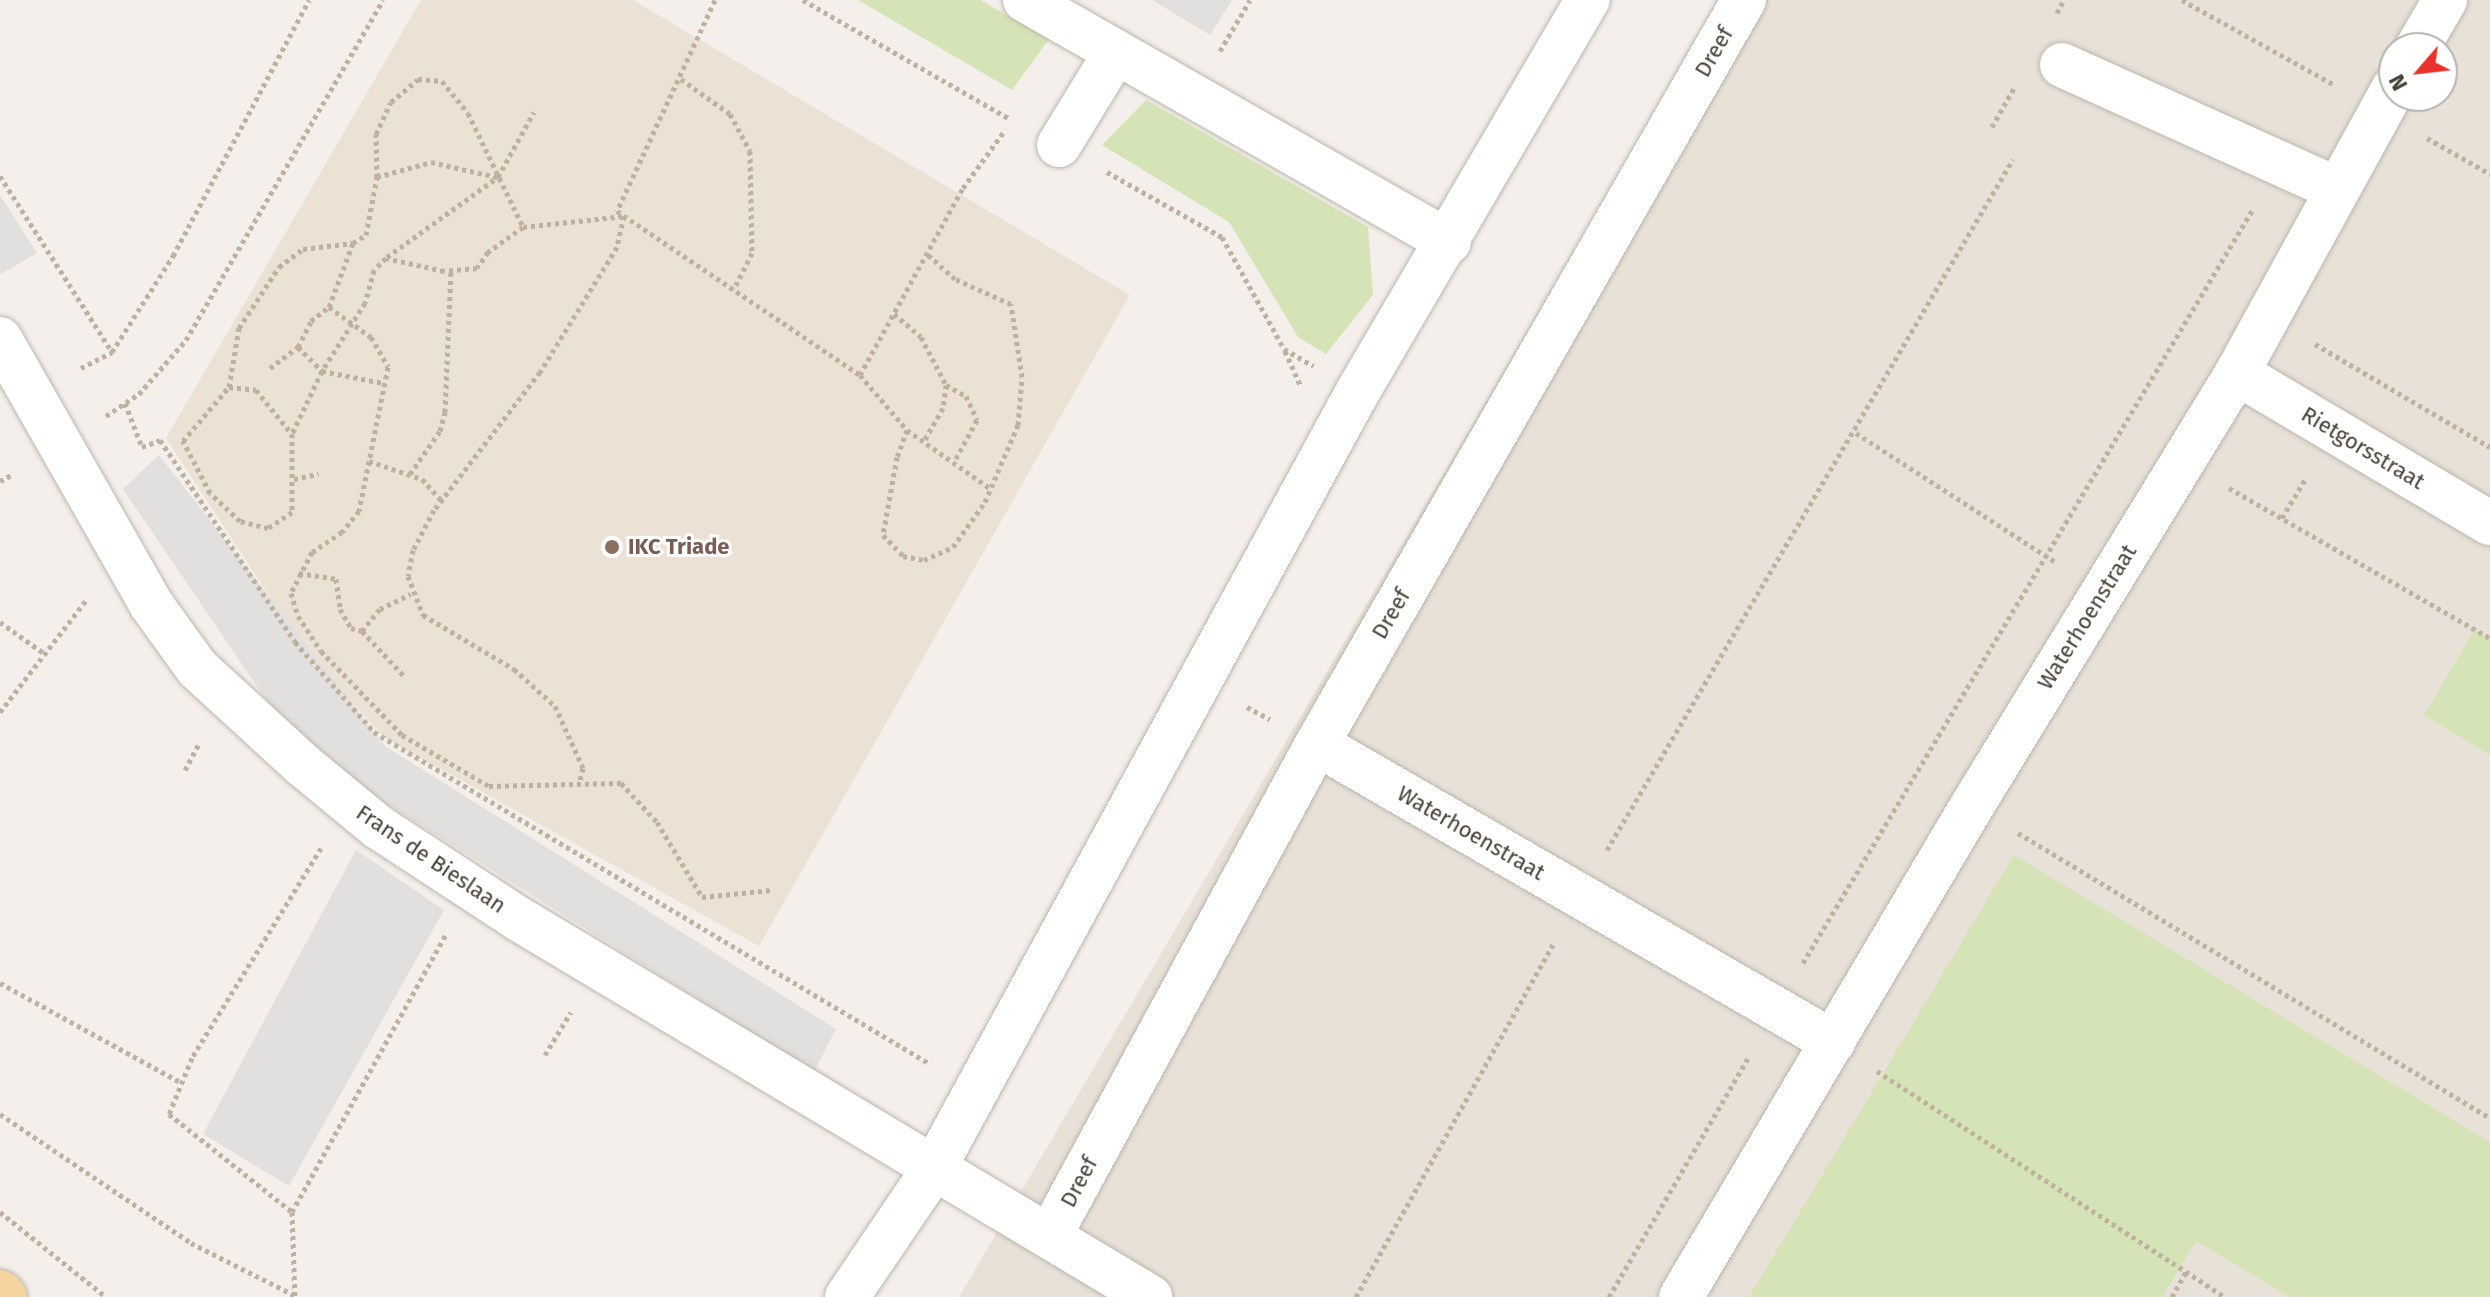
<!DOCTYPE html>
<html>
<head>
<meta charset="utf-8">
<style>
  body { margin:0 }
  #map { position:relative; width:2490px; height:1297px; overflow:hidden; background:#f4efea; font-family:"Fira Sans",sans-serif }
  div>[style] { position:absolute }
  .residential>* { inset:0; background:#e7e1d8 }
  .education>* { inset:0; background:#ebe2d5 }
  .green>* { inset:0; background:#d5e4b6 }
  .parking>* { inset:0; background:#e2e0de }
  .path>* { height:5px; margin-top:-2.5px; transform-origin:0; background:repeating-linear-gradient(90deg,#bfb09f 0 4px,transparent 0 8px) }
  .roads { filter:drop-shadow(0 0 2px #beb6ad) drop-shadow(0 0 2px #beb6ad) }
  .minor>* { height:44px; margin:-22px; padding:0 22px; transform-origin:22px; border-radius:22px; background:#fff }
  .major>* { height:44px; margin:-22px; padding:0 22px; transform-origin:22px; border-radius:22px; background:#f6d4a0 }
  .dots>* { width:22px; height:22px; translate:-50% -50%; box-sizing:border-box; border:4px solid #fff; border-radius:50% }
  span { translate:-50% -50%; white-space:nowrap; text-align:center; line-height:1.15; -webkit-text-stroke:6px #fff; paint-order:stroke }
  .street-label { font-size:22px; color:#474038 }
  .education-label { font-size:22px; color:#785e54; font-weight:700 }
  .left { translate:0 -50%; text-align:left }
  .north { position:absolute; left:2378px; top:32px; width:80px; height:80px; box-sizing:border-box; background:#fff; border:2px solid #b5b3af; border-radius:50%; rotate:242deg; font-size:22px; font-weight:700; line-height:32px; text-align:center; color:#474038 }
  .north::after { content:''; display:block; margin:auto; width:28px; height:36px; background:#e9322c; clip-path:polygon(50% 0,100% 100%,50% 72%,0 100%) }
</style>
</head>
<body>
<div id="map">
  <div class="residential">
    <div style="clip-path:polygon(evenodd,1722px 0,2490px 0,2490px 1297px,959px 1297px,1722px 0,2394px 48px,2442px 48px,2442px 96px,2394px 96px,2394px 48px)"></div>
  </div>
  <div class="education">
    <div style="clip-path:polygon(421px 0,633px 0,1130px 295px,759px 946px,385px 738px,309px 657px,166px 438px)"></div>
  </div>
  <div class="green">
    <div style="clip-path:polygon(858px 0,980px 0,1049px 39px,1012px 90px)"></div>
    <div style="clip-path:polygon(1146px 100px,1368px 227px,1373px 295px,1326px 354px,1298px 337px,1229px 222px,1102px 145px)"></div>
    <div style="clip-path:polygon(2475px 629px,2490px 638px,2490px 755px,2424px 715px)"></div>
    <div style="clip-path:polygon(2014px 855px,2490px 1142px,2490px 1297px,2290px 1297px,2196px 1241px,2162px 1297px,1749px 1297px)"></div>
  </div>
  <div class="parking">
    <div style="clip-path:polygon(1152px 0,1232px 0,1210px 35px)"></div>
    <div style="clip-path:polygon(0 195px,37px 253px,1px 274px,0 273px)"></div>
    <div style="clip-path:polygon(159px 455px,385px 746px,836px 1029px,814px 1072px,360px 787px,271px 707px,123px 489px)"></div>
    <div style="clip-path:polygon(356px 850px,444px 910px,289px 1186px,203px 1134px)"></div>
  </div>
  <div class="path">
    <div style="left:715px;top:0;width:233px;rotate:114.9deg"></div>
    <div style="left:617px;top:211px;width:293px;rotate:34deg"></div>
    <div style="left:860px;top:375px;width:213px;rotate:-61.2deg"></div>
    <div style="left:963px;top:188px;width:72px;rotate:-54.1deg"></div>
    <div style="left:803px;top:0;width:239px;rotate:29.9deg"></div>
    <div style="left:2182px;top:0;width:175px;rotate:29.1deg"></div>
    <div style="left:2057px;top:13px;width:15px;rotate:-62deg"></div>
    <div style="left:1220px;top:51px;width:59px;rotate:-59.5deg"></div>
    <div style="left:681px;top:79px;width:60px;rotate:35.5deg"></div>
    <div style="left:730px;top:114px;width:42px;rotate:61.6deg"></div>
    <div style="left:750px;top:151px;width:102px;rotate:88.9deg"></div>
    <div style="left:752px;top:253px;width:40px;rotate:116.6deg"></div>
    <div style="left:1992px;top:127px;width:45px;rotate:-60.6deg"></div>
    <div style="left:2427px;top:138px;width:73px;rotate:29.7deg"></div>
    <div style="left:1107px;top:172px;width:132px;rotate:29.5deg"></div>
    <div style="left:1222px;top:237px;width:128px;rotate:61deg"></div>
    <div style="left:1284px;top:349px;width:34px;rotate:30deg"></div>
    <div style="left:0;top:176px;width:209px;rotate:57.5deg"></div>
    <div style="left:377px;top:177px;width:56px;rotate:-15.5deg"></div>
    <div style="left:431px;top:162px;width:68px;rotate:12.8deg"></div>
    <div style="left:523px;top:227px;width:43px;rotate:144.5deg"></div>
    <div style="left:488px;top:252px;width:19px;rotate:125deg"></div>
    <div style="left:477px;top:268px;width:33px;rotate:175deg"></div>
    <div style="left:444px;top:271px;width:59px;rotate:-167.4deg"></div>
    <div style="left:386px;top:258px;width:17px;rotate:135deg"></div>
    <div style="left:374px;top:270px;width:34px;rotate:105deg"></div>
    <div style="left:365px;top:303px;width:80px;rotate:122.3deg"></div>
    <div style="left:322px;top:371px;width:70px;rotate:115.5deg"></div>
    <div style="left:292px;top:434px;width:78px;rotate:90deg"></div>
    <div style="left:292px;top:512px;width:29px;rotate:146deg"></div>
    <div style="left:268px;top:528px;width:29px;rotate:-166deg"></div>
    <div style="left:240px;top:521px;width:41px;rotate:-137deg"></div>
    <div style="left:210px;top:493px;width:59px;rotate:-117.4deg"></div>
    <div style="left:183px;top:441px;width:71px;rotate:-49.6deg"></div>
    <div style="left:229px;top:387px;width:60px;rotate:-80.4deg"></div>
    <div style="left:239px;top:328px;width:73px;rotate:-56.7deg"></div>
    <div style="left:279px;top:267px;width:30px;rotate:-37deg"></div>
    <div style="left:303px;top:249px;width:50px;rotate:-6.8deg"></div>
    <div style="left:353px;top:243px;width:15px;rotate:-32deg"></div>
    <div style="left:366px;top:235px;width:59px;rotate:-79.3deg"></div>
    <div style="left:377px;top:177px;width:43px;rotate:-91.3deg"></div>
    <div style="left:376px;top:134px;width:35px;rotate:-65deg"></div>
    <div style="left:391px;top:102px;width:35px;rotate:-40deg"></div>
    <div style="left:418px;top:79px;width:24px;rotate:5deg"></div>
    <div style="left:442px;top:81px;width:41px;rotate:50.9deg"></div>
    <div style="left:468px;top:113px;width:127px;rotate:64.2deg"></div>
    <div style="left:523px;top:227px;width:102px;rotate:-6.2deg"></div>
    <div style="left:624px;top:216px;width:32px;rotate:103deg"></div>
    <div style="left:617px;top:247px;width:147px;rotate:121.6deg"></div>
    <div style="left:540px;top:372px;width:174px;rotate:127.5deg"></div>
    <div style="left:434px;top:510px;width:45px;rotate:117.7deg"></div>
    <div style="left:413px;top:550px;width:26px;rotate:101deg"></div>
    <div style="left:408px;top:576px;width:42px;rotate:69deg"></div>
    <div style="left:423px;top:615px;width:106px;rotate:30.7deg"></div>
    <div style="left:514px;top:669px;width:55px;rotate:42.1deg"></div>
    <div style="left:555px;top:706px;width:68px;rotate:65.7deg"></div>
    <div style="left:583px;top:768px;width:16px;rotate:104deg"></div>
    <div style="left:387px;top:257px;width:137px;rotate:-35.8deg"></div>
    <div style="left:498px;top:177px;width:74px;rotate:-61deg"></div>
    <div style="left:329px;top:307px;width:52px;rotate:35.5deg"></div>
    <div style="left:371px;top:337px;width:34px;rotate:60deg"></div>
    <div style="left:388px;top:367px;width:147px;rotate:101.4deg"></div>
    <div style="left:359px;top:511px;width:27px;rotate:129deg"></div>
    <div style="left:342px;top:532px;width:36px;rotate:146deg"></div>
    <div style="left:312px;top:552px;width:46px;rotate:117.1deg"></div>
    <div style="left:291px;top:593px;width:24px;rotate:73deg"></div>
    <div style="left:298px;top:616px;width:42px;rotate:56.7deg"></div>
    <div style="left:321px;top:651px;width:117px;rotate:46deg"></div>
    <div style="left:402px;top:735px;width:101px;rotate:30.4deg"></div>
    <div style="left:489px;top:786px;width:132px;rotate:-1.3deg"></div>
    <div style="left:621px;top:783px;width:53px;rotate:47.3deg"></div>
    <div style="left:657px;top:822px;width:87px;rotate:59deg"></div>
    <div style="left:702px;top:897px;width:69px;rotate:-5.8deg"></div>
    <div style="left:894px;top:314px;width:35px;rotate:40deg"></div>
    <div style="left:921px;top:337px;width:54px;rotate:62.5deg"></div>
    <div style="left:946px;top:385px;width:23px;rotate:97deg"></div>
    <div style="left:943px;top:408px;width:38px;rotate:120deg"></div>
    <div style="left:2315px;top:344px;width:203px;rotate:30.5deg"></div>
    <div style="left:298px;top:347px;width:34px;rotate:45deg"></div>
    <div style="left:322px;top:371px;width:62px;rotate:11.1deg"></div>
    <div style="left:1285px;top:351px;width:37px;rotate:66deg"></div>
    <div style="left:81px;top:368px;width:35px;rotate:-27deg"></div>
    <div style="left:112px;top:352px;width:114px;rotate:-57.6deg"></div>
    <div style="left:173px;top:256px;width:290px;rotate:-62deg"></div>
    <div style="left:270px;top:368px;width:35px;rotate:-37deg"></div>
    <div style="left:298px;top:347px;width:29px;rotate:-63deg"></div>
    <div style="left:311px;top:321px;width:23px;rotate:-38deg"></div>
    <div style="left:329px;top:307px;width:68px;rotate:-69.4deg"></div>
    <div style="left:860px;top:375px;width:72px;rotate:49.5deg"></div>
    <div style="left:907px;top:430px;width:29px;rotate:110deg"></div>
    <div style="left:897px;top:457px;width:79px;rotate:100.2deg"></div>
    <div style="left:883px;top:535px;width:29px;rotate:46deg"></div>
    <div style="left:903px;top:556px;width:21px;rotate:11deg"></div>
    <div style="left:924px;top:560px;width:32px;rotate:-24deg"></div>
    <div style="left:953px;top:547px;width:55px;rotate:-54.6deg"></div>
    <div style="left:985px;top:502px;width:84px;rotate:-66.8deg"></div>
    <div style="left:1018px;top:425px;width:48px;rotate:-85.2deg"></div>
    <div style="left:1022px;top:377px;width:74px;rotate:-98.6deg"></div>
    <div style="left:1011px;top:304px;width:61px;rotate:-155.9deg"></div>
    <div style="left:955px;top:279px;width:38px;rotate:-138deg"></div>
    <div style="left:946px;top:385px;width:23px;rotate:29deg"></div>
    <div style="left:966px;top:396px;width:26px;rotate:65deg"></div>
    <div style="left:977px;top:420px;width:48px;rotate:118.7deg"></div>
    <div style="left:229px;top:387px;width:27px;rotate:6deg"></div>
    <div style="left:256px;top:390px;width:57px;rotate:50.7deg"></div>
    <div style="left:125px;top:403px;width:47px;rotate:68.9deg"></div>
    <div style="left:142px;top:447px;width:19px;rotate:-21deg"></div>
    <div style="left:160px;top:440px;width:243px;rotate:56.2deg"></div>
    <div style="left:295px;top:642px;width:120px;rotate:48.7deg"></div>
    <div style="left:374px;top:732px;width:648px;rotate:30.84deg"></div>
    <div style="left:106px;top:416px;width:40px;rotate:-34deg"></div>
    <div style="left:139px;top:394px;width:72px;rotate:-49deg"></div>
    <div style="left:186px;top:340px;width:393px;rotate:-59.9deg"></div>
    <div style="left:907px;top:430px;width:103px;rotate:35.1deg"></div>
    <div style="left:1856px;top:433px;width:239px;rotate:32.9deg"></div>
    <div style="left:369px;top:461px;width:56px;rotate:18.8deg"></div>
    <div style="left:422px;top:479px;width:30px;rotate:48deg"></div>
    <div style="left:410px;top:474px;width:52px;rotate:-55.1deg"></div>
    <div style="left:440px;top:431px;width:20px;rotate:-75deg"></div>
    <div style="left:445px;top:412px;width:141px;rotate:-87.6deg"></div>
    <div style="left:294px;top:479px;width:25px;rotate:-12deg"></div>
    <div style="left:0;top:481px;width:15px;rotate:-28deg"></div>
    <div style="left:2229px;top:488px;width:301px;rotate:29.9deg"></div>
    <div style="left:2282px;top:518px;width:47px;rotate:-59deg"></div>
    <div style="left:299px;top:573px;width:37px;rotate:9deg"></div>
    <div style="left:336px;top:579px;width:30px;rotate:82deg"></div>
    <div style="left:340px;top:609px;width:22px;rotate:60deg"></div>
    <div style="left:351px;top:628px;width:11px;rotate:15deg"></div>
    <div style="left:362px;top:631px;width:63px;rotate:46.9deg"></div>
    <div style="left:0;top:622px;width:55px;rotate:35.4deg"></div>
    <div style="left:362px;top:631px;width:28px;rotate:-51deg"></div>
    <div style="left:380px;top:609px;width:34px;rotate:-26deg"></div>
    <div style="left:1247px;top:707px;width:26px;rotate:28deg"></div>
    <div style="left:0;top:712px;width:143px;rotate:-52.4deg"></div>
    <div style="left:185px;top:770px;width:30px;rotate:-62deg"></div>
    <div style="left:2018px;top:833px;width:551px;rotate:31.12deg"></div>
    <div style="left:321px;top:848px;width:246px;rotate:121.6deg"></div>
    <div style="left:192px;top:1058px;width:61px;rotate:112.3deg"></div>
    <div style="left:169px;top:1114px;width:157px;rotate:38.5deg"></div>
    <div style="left:292px;top:1212px;width:318px;rotate:-61deg"></div>
    <div style="left:1607px;top:850px;width:801px;rotate:-59.56deg"></div>
    <div style="left:1803px;top:963px;width:878px;rotate:-59.17deg"></div>
    <div style="left:0;top:983px;width:208px;rotate:28.8deg"></div>
    <div style="left:545px;top:1055px;width:50px;rotate:-58.8deg"></div>
    <div style="left:1877px;top:1071px;width:415px;rotate:33deg"></div>
    <div style="left:0;top:1114px;width:230px;rotate:34deg"></div>
    <div style="left:191px;top:1243px;width:120px;rotate:26.8deg"></div>
    <div style="left:0;top:1212px;width:136px;rotate:38.7deg"></div>
    <div style="left:292px;top:1212px;width:84px;rotate:88deg"></div>
    <div style="left:1356px;top:1297px;width:406px;rotate:-60.8deg"></div>
    <div style="left:1609px;top:1297px;width:280px;rotate:-59.8deg"></div>
    <div style="left:2172px;top:1297px;width:29px;rotate:-61deg"></div>
  </div>
  <div class="roads">
    <div class="minor">
      <div style="left:1025px;top:0;width:488px;rotate:29.7deg"></div>
      <div style="left:2417px;top:48px;width:56px;rotate:-59.7deg"></div>
      <div style="left:2062px;top:65px;width:299px;rotate:24.3deg"></div>
      <div style="left:1059px;top:145px;width:109px;rotate:-58.5deg"></div>
      <div style="left:0;top:339px;width:305px;rotate:60.3deg"></div>
      <div style="left:151px;top:604px;width:79px;rotate:54.3deg"></div>
      <div style="left:197px;top:668px;width:145px;rotate:42.5deg"></div>
      <div style="left:304px;top:766px;width:96px;rotate:39.5deg"></div>
      <div style="left:378px;top:827px;width:166px;rotate:33.2deg"></div>
      <div style="left:517px;top:918px;width:738px;rotate:30.91deg"></div>
      <div style="left:2237px;top:373px;width:294px;rotate:30.7deg"></div>
      <div style="left:1317px;top:744px;width:596px;rotate:30.01deg"></div>
      <div style="left:1050px;top:1235px;width:559px;rotate:-61.46deg"></div>
      <div style="left:1317px;top:744px;width:858px;rotate:-60.15deg"></div>
      <div style="left:847px;top:1297px;width:153px;rotate:-55.9deg"></div>
      <div style="left:933px;top:1170px;width:885px;rotate:-61.38deg"></div>
      <div style="left:1357px;top:393px;width:456px;rotate:-59.6deg"></div>
      <div style="left:1681px;top:1297px;width:571px;rotate:-59.35deg"></div>
      <div style="left:1972px;top:806px;width:508px;rotate:-58.53deg"></div>
      <div style="left:2237px;top:373px;width:326px;rotate:-61.2deg"></div>
    </div>
    <div class="major">
      <div style="left:0;top:1292px;width:7px;rotate:45deg"></div>
    </div>
  </div>
  <div class="dots">
    <div style="left:612px;top:547px;background:#8d6e63"></div>
  </div>
  <div class="street-label">
    <span style="left:1714px;top:52px;rotate:-60deg">Dreef</span>
    <span style="left:2363px;top:448px;rotate:31deg">Rietgorsstraat</span>
    <span style="left:1391px;top:614px;rotate:-60deg">Dreef</span>
    <span style="left:2087px;top:617px;rotate:-58deg">Waterhoenstraat</span>
    <span style="left:1471px;top:833px;rotate:30deg">Waterhoenstraat</span>
    <span style="left:431px;top:859px;rotate:34deg">Frans de Bieslaan</span>
    <span style="left:1079px;top:1182px;rotate:-62deg">Dreef</span>
  </div>
  <div class="education-label">
    <span class="left" style="left:628px;top:547px">IKC Triade</span>
  </div>
  <div class="north">N</div>
</div>
</body>
</html>
